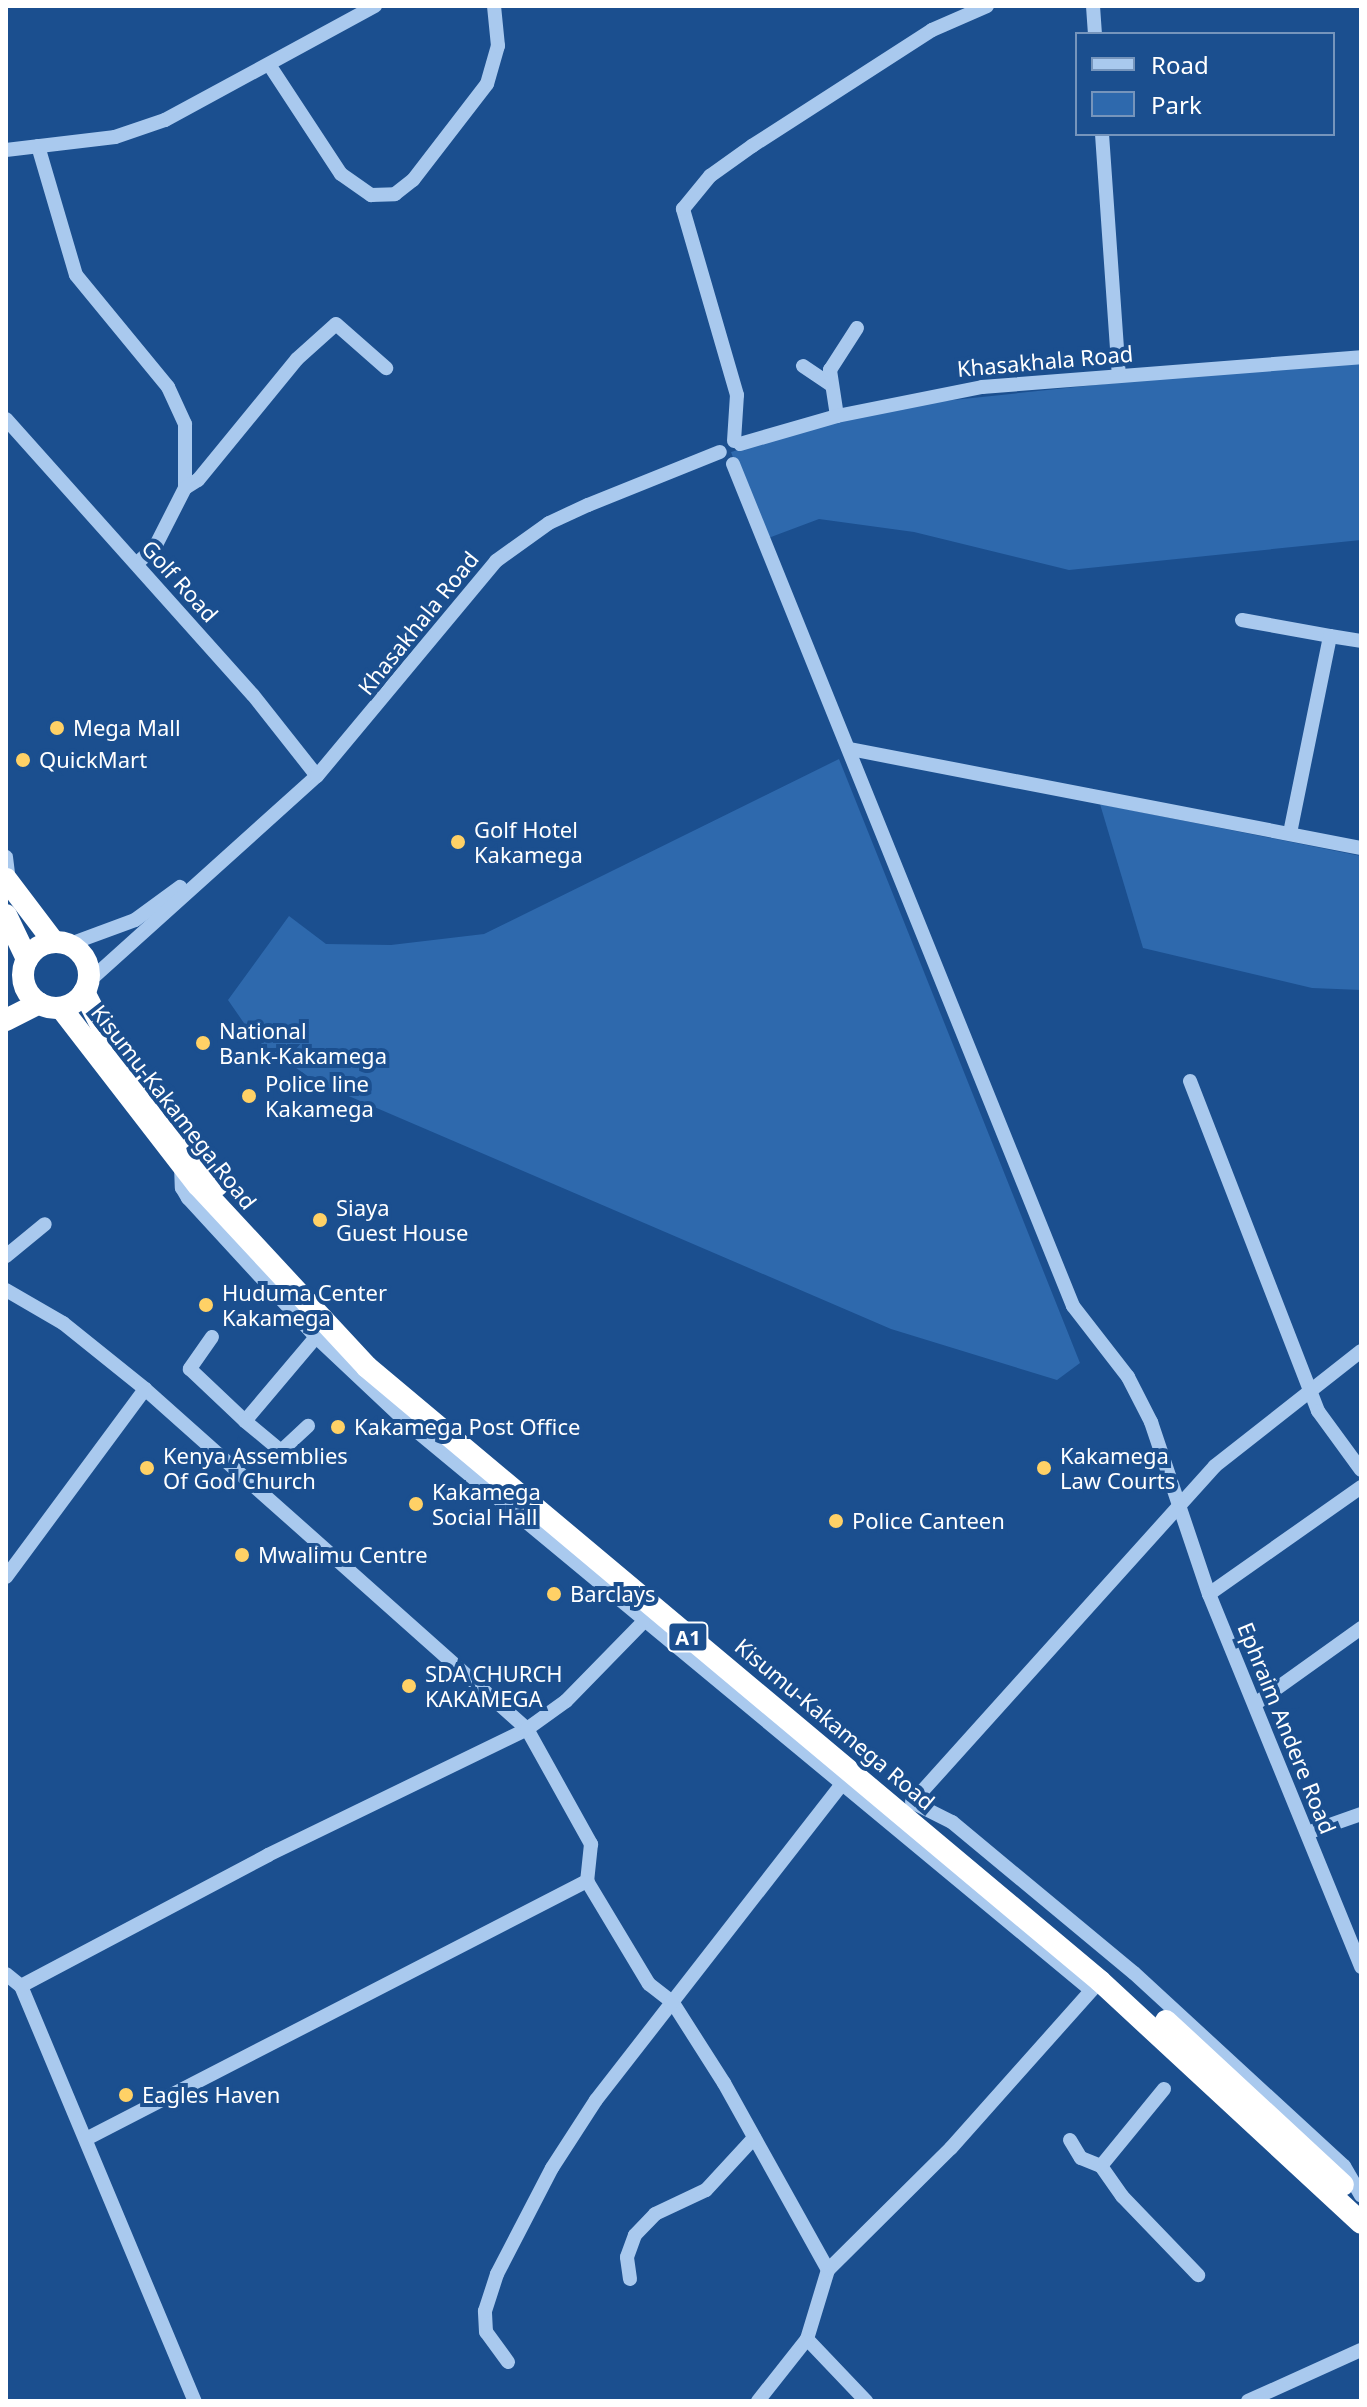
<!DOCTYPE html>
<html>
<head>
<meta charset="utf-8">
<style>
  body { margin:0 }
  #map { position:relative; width:1367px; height:2407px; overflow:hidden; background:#1b4f8f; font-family:"Noto Sans",sans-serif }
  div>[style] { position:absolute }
  .green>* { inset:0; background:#2e69ad }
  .minor>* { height:14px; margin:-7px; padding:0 7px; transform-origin:7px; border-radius:7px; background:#a9c9ee }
  .highway>* { height:22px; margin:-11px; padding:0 11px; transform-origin:11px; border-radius:11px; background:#fff }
  .highway>.ring { margin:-11px; padding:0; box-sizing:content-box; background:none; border:22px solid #fff; border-radius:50% }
  .dots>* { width:22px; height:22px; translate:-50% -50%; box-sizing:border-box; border:4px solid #1b4f8f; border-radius:50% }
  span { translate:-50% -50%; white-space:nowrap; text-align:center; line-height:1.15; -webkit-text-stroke:8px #1b4f8f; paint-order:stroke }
  .shield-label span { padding:2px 6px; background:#1b4f8f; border:2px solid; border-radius:6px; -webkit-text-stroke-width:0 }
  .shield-label { font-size:20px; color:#fff; font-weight:700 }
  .street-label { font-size:22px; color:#fff }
  .poi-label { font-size:22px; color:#fff }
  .left { translate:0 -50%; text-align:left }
  .frame { position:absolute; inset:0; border:8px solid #fff; pointer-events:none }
  .legend { position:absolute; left:1075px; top:32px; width:260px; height:104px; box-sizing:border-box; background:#1b4f8f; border:2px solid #7695bc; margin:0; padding:10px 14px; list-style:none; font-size:24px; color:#fff }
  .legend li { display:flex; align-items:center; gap:16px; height:40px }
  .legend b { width:40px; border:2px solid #7695bc }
</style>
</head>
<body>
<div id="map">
  <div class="green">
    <div style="clip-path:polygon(1361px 357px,1361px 540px,1069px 570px,914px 532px,819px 519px,763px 540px,731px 452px,849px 417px,915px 404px)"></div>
    <div style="clip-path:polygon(839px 759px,1080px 1363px,1057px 1380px,891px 1329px,316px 1082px,255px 1039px,228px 1000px,289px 916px,326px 944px,391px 945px,484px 934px)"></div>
    <div style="clip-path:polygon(1100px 804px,1361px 856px,1361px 990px,1312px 988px,1143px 948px)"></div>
  </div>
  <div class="minor">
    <div style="left:1093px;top:6px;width:28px;rotate:86deg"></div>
    <div style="left:270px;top:66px;width:129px;rotate:56.7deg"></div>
    <div style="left:341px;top:174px;width:37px;rotate:35deg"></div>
    <div style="left:371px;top:195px;width:24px;rotate:-2deg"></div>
    <div style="left:395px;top:194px;width:23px;rotate:-38deg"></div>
    <div style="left:413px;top:180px;width:121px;rotate:-52.4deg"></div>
    <div style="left:487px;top:84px;width:40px;rotate:-74deg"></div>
    <div style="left:498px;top:46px;width:40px;rotate:-95.7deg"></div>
    <div style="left:1102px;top:134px;width:242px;rotate:86deg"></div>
    <div style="left:38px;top:146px;width:134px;rotate:73.6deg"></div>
    <div style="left:76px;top:275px;width:145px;rotate:50.6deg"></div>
    <div style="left:168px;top:387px;width:41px;rotate:65.3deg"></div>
    <div style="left:185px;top:424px;width:64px;rotate:90deg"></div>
    <div style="left:185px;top:488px;width:66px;rotate:117deg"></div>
    <div style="left:155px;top:547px;width:25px;rotate:138deg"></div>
    <div style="left:6px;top:150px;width:110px;rotate:-6.8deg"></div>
    <div style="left:115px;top:137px;width:53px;rotate:-18.8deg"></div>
    <div style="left:165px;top:120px;width:239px;rotate:-28.5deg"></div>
    <div style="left:803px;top:366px;width:34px;rotate:34deg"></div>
    <div style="left:837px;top:416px;width:47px;rotate:-98.7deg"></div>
    <div style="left:830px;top:370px;width:50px;rotate:-57.3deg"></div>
    <div style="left:6px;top:419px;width:370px;rotate:48.2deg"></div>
    <div style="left:253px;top:695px;width:103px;rotate:51.7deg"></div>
    <div style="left:734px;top:441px;width:46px;rotate:-86.3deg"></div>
    <div style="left:737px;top:395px;width:194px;rotate:-106.2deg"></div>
    <div style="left:683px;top:209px;width:43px;rotate:-50.7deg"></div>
    <div style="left:710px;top:176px;width:52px;rotate:-35.5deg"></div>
    <div style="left:752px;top:146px;width:214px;rotate:-32.8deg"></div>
    <div style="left:932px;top:30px;width:60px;rotate:-23.6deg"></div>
    <div style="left:740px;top:444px;width:101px;rotate:-16.1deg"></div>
    <div style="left:837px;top:416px;width:148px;rotate:-11.3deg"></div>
    <div style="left:982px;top:387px;width:380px;rotate:-4.5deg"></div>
    <div style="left:733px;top:464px;width:908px;rotate:68.01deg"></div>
    <div style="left:1073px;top:1306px;width:90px;rotate:52.2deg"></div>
    <div style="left:1128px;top:1377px;width:51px;rotate:62.9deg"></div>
    <div style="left:1151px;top:1422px;width:182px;rotate:71.4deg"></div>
    <div style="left:1209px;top:1594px;width:403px;rotate:67.8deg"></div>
    <div style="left:185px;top:488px;width:15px;rotate:-32deg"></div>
    <div style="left:198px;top:480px;width:156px;rotate:-50.7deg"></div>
    <div style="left:297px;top:359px;width:52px;rotate:-41.9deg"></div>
    <div style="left:336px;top:324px;width:67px;rotate:41.3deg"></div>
    <div style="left:1242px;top:620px;width:89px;rotate:10.3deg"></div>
    <div style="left:850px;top:749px;width:521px;rotate:10.96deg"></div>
    <div style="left:1290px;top:833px;width:201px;rotate:-78.5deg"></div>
    <div style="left:1330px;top:636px;width:31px;rotate:9deg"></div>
    <div style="left:6px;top:857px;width:26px;rotate:83deg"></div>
    <div style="left:70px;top:944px;width:69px;rotate:-20.3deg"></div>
    <div style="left:135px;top:920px;width:56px;rotate:-36.3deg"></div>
    <div style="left:88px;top:982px;width:308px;rotate:-42deg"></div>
    <div style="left:317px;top:776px;width:280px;rotate:-50.2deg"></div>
    <div style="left:496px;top:561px;width:65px;rotate:-35.6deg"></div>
    <div style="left:549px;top:523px;width:43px;rotate:-24.8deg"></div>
    <div style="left:588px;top:505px;width:142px;rotate:-21.9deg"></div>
    <div style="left:1190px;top:1081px;width:354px;rotate:68.8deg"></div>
    <div style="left:1318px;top:1411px;width:73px;rotate:53.9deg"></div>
    <div style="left:181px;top:1165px;width:23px;rotate:88deg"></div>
    <div style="left:182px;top:1188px;width:12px;rotate:59deg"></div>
    <div style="left:188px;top:1198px;width:189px;rotate:47.4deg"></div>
    <div style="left:316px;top:1337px;width:133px;rotate:43.2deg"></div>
    <div style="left:413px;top:1428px;width:881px;rotate:39.66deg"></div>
    <div style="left:6px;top:1256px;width:50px;rotate:-39.4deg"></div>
    <div style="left:6px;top:1290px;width:66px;rotate:30.1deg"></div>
    <div style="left:63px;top:1323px;width:105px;rotate:38.8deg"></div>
    <div style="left:145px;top:1389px;width:511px;rotate:41.67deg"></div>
    <div style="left:527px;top:1729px;width:132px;rotate:60.9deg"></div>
    <div style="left:591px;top:1844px;width:37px;rotate:96deg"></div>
    <div style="left:587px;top:1881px;width:120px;rotate:59deg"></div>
    <div style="left:649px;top:1984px;width:31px;rotate:38deg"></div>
    <div style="left:673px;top:2003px;width:95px;rotate:57.5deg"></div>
    <div style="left:724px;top:2083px;width:214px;rotate:60.9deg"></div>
    <div style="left:212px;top:1337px;width:39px;rotate:125deg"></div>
    <div style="left:190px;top:1369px;width:76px;rotate:43.4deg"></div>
    <div style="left:245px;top:1421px;width:110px;rotate:-49.8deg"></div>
    <div style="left:1361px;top:1351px;width:186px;rotate:141.8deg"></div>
    <div style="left:1215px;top:1466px;width:452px;rotate:132deg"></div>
    <div style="left:912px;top:1802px;width:45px;rotate:26.6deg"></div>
    <div style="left:952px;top:1822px;width:236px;rotate:39.7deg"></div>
    <div style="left:1134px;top:1973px;width:285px;rotate:42.6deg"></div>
    <div style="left:1344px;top:2166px;width:34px;rotate:60deg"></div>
    <div style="left:245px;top:1421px;width:47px;rotate:39.8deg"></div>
    <div style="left:281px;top:1451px;width:37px;rotate:-43deg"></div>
    <div style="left:6px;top:1577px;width:234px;rotate:-53.5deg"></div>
    <div style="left:1209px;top:1594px;width:186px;rotate:-35.1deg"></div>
    <div style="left:1255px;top:1704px;width:130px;rotate:-35.6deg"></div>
    <div style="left:1307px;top:1833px;width:57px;rotate:-19.4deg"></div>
    <div style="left:6px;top:1974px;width:19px;rotate:39deg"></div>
    <div style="left:21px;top:1986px;width:450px;rotate:67.3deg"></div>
    <div style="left:21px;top:1986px;width:280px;rotate:-27.9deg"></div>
    <div style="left:268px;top:1855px;width:288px;rotate:-25.9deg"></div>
    <div style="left:527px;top:1729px;width:48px;rotate:-35.7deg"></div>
    <div style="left:566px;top:1701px;width:110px;rotate:-45.7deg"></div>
    <div style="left:1164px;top:2089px;width:99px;rotate:129.3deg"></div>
    <div style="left:1101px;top:2166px;width:37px;rotate:55deg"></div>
    <div style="left:1122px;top:2196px;width:110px;rotate:46.1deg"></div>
    <div style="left:86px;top:2139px;width:564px;rotate:-27.25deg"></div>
    <div style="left:1070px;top:2140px;width:21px;rotate:59deg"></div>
    <div style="left:1081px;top:2158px;width:22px;rotate:22deg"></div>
    <div style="left:630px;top:2279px;width:22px;rotate:-98deg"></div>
    <div style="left:627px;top:2257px;width:23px;rotate:-70deg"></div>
    <div style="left:635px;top:2235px;width:29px;rotate:-46deg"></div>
    <div style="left:655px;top:2214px;width:56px;rotate:-25.2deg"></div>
    <div style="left:706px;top:2190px;width:71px;rotate:-47.3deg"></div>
    <div style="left:807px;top:2339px;width:86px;rotate:46.4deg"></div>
    <div style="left:508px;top:2362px;width:37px;rotate:-126deg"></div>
    <div style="left:486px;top:2332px;width:21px;rotate:-93deg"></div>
    <div style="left:485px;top:2311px;width:39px;rotate:-72deg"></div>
    <div style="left:497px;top:2274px;width:119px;rotate:-62.6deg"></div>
    <div style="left:552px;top:2168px;width:81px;rotate:-57.1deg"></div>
    <div style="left:596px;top:2100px;width:400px;rotate:-52.1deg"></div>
    <div style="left:758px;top:2401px;width:79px;rotate:-51.7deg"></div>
    <div style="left:807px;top:2339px;width:72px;rotate:-73.1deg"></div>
    <div style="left:828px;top:2270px;width:173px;rotate:-44.8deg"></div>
    <div style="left:951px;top:2148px;width:220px;rotate:-48.3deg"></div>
    <div style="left:1248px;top:2401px;width:124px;rotate:-24.3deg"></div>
  </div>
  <div class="highway">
    <div style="left:6px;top:879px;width:78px;rotate:52.8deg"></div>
    <div style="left:6px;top:915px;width:49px;rotate:64.5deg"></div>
    <div class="ring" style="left:23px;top:942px;width:44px;height:44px"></div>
    <div style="left:84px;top:992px;width:48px;rotate:62.9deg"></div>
    <div style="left:106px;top:1035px;width:187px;rotate:53.5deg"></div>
    <div style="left:61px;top:1008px;width:224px;rotate:52.3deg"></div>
    <div style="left:198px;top:1185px;width:248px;rotate:47.1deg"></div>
    <div style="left:367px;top:1367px;width:956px;rotate:39.95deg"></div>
    <div style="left:1100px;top:1981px;width:356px;rotate:42.8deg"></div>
    <div style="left:6px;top:1020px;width:37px;rotate:-27deg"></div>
    <div style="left:1166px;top:2021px;width:241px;rotate:42.8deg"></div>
  </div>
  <div class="dots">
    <div style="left:57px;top:728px;background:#ffd166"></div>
    <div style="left:23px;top:760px;background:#ffd166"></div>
    <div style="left:458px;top:842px;background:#ffd166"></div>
    <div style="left:203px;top:1043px;background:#ffd166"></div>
    <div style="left:249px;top:1096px;background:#ffd166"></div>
    <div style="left:320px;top:1220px;background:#ffd166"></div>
    <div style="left:206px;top:1305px;background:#ffd166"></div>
    <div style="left:338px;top:1427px;background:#ffd166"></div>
    <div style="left:147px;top:1468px;background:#ffd166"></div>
    <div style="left:1044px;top:1468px;background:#ffd166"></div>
    <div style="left:416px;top:1504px;background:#ffd166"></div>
    <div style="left:836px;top:1521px;background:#ffd166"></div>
    <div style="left:242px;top:1555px;background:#ffd166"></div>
    <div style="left:554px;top:1594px;background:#ffd166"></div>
    <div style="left:409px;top:1686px;background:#ffd166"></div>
    <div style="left:126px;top:2095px;background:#ffd166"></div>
  </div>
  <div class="shield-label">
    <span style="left:688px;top:1637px">A1</span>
  </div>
  <div class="street-label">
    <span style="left:1045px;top:361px;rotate:-5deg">Khasakhala Road</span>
    <span style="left:180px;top:581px;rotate:48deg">Golf Road</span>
    <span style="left:418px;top:623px;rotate:-51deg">Khasakhala Road</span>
    <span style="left:174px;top:1107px;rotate:52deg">Kisumu-Kakamega Road</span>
    <span style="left:835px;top:1724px;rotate:40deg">Kisumu-Kakamega Road</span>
    <span style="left:1287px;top:1728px;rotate:68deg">Ephraim Andere Road</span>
  </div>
  <div class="poi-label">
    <span class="left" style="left:73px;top:728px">Mega Mall</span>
    <span class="left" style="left:39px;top:760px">QuickMart</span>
    <span class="left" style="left:474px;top:842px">Golf Hotel<br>Kakamega</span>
    <span class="left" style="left:219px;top:1043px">National<br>Bank-Kakamega</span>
    <span class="left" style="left:265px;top:1096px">Police line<br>Kakamega</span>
    <span class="left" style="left:336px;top:1220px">Siaya<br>Guest House</span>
    <span class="left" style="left:222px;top:1305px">Huduma Center<br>Kakamega</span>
    <span class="left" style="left:354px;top:1427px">Kakamega Post Office</span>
    <span class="left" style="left:163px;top:1468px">Kenya Assemblies<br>Of God Church</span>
    <span class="left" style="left:1060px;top:1468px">Kakamega<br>Law Courts</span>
    <span class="left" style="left:432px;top:1504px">Kakamega<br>Social Hall</span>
    <span class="left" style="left:852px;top:1521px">Police Canteen</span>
    <span class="left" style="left:258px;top:1555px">Mwalimu Centre</span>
    <span class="left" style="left:570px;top:1594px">Barclays</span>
    <span class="left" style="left:425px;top:1686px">SDA CHURCH<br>KAKAMEGA</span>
    <span class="left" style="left:142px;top:2095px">Eagles Haven</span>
  </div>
  <div class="frame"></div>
  <ul class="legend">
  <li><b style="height:10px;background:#a9c9ee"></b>Road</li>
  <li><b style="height:22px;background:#2e69ad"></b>Park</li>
  </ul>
</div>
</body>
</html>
